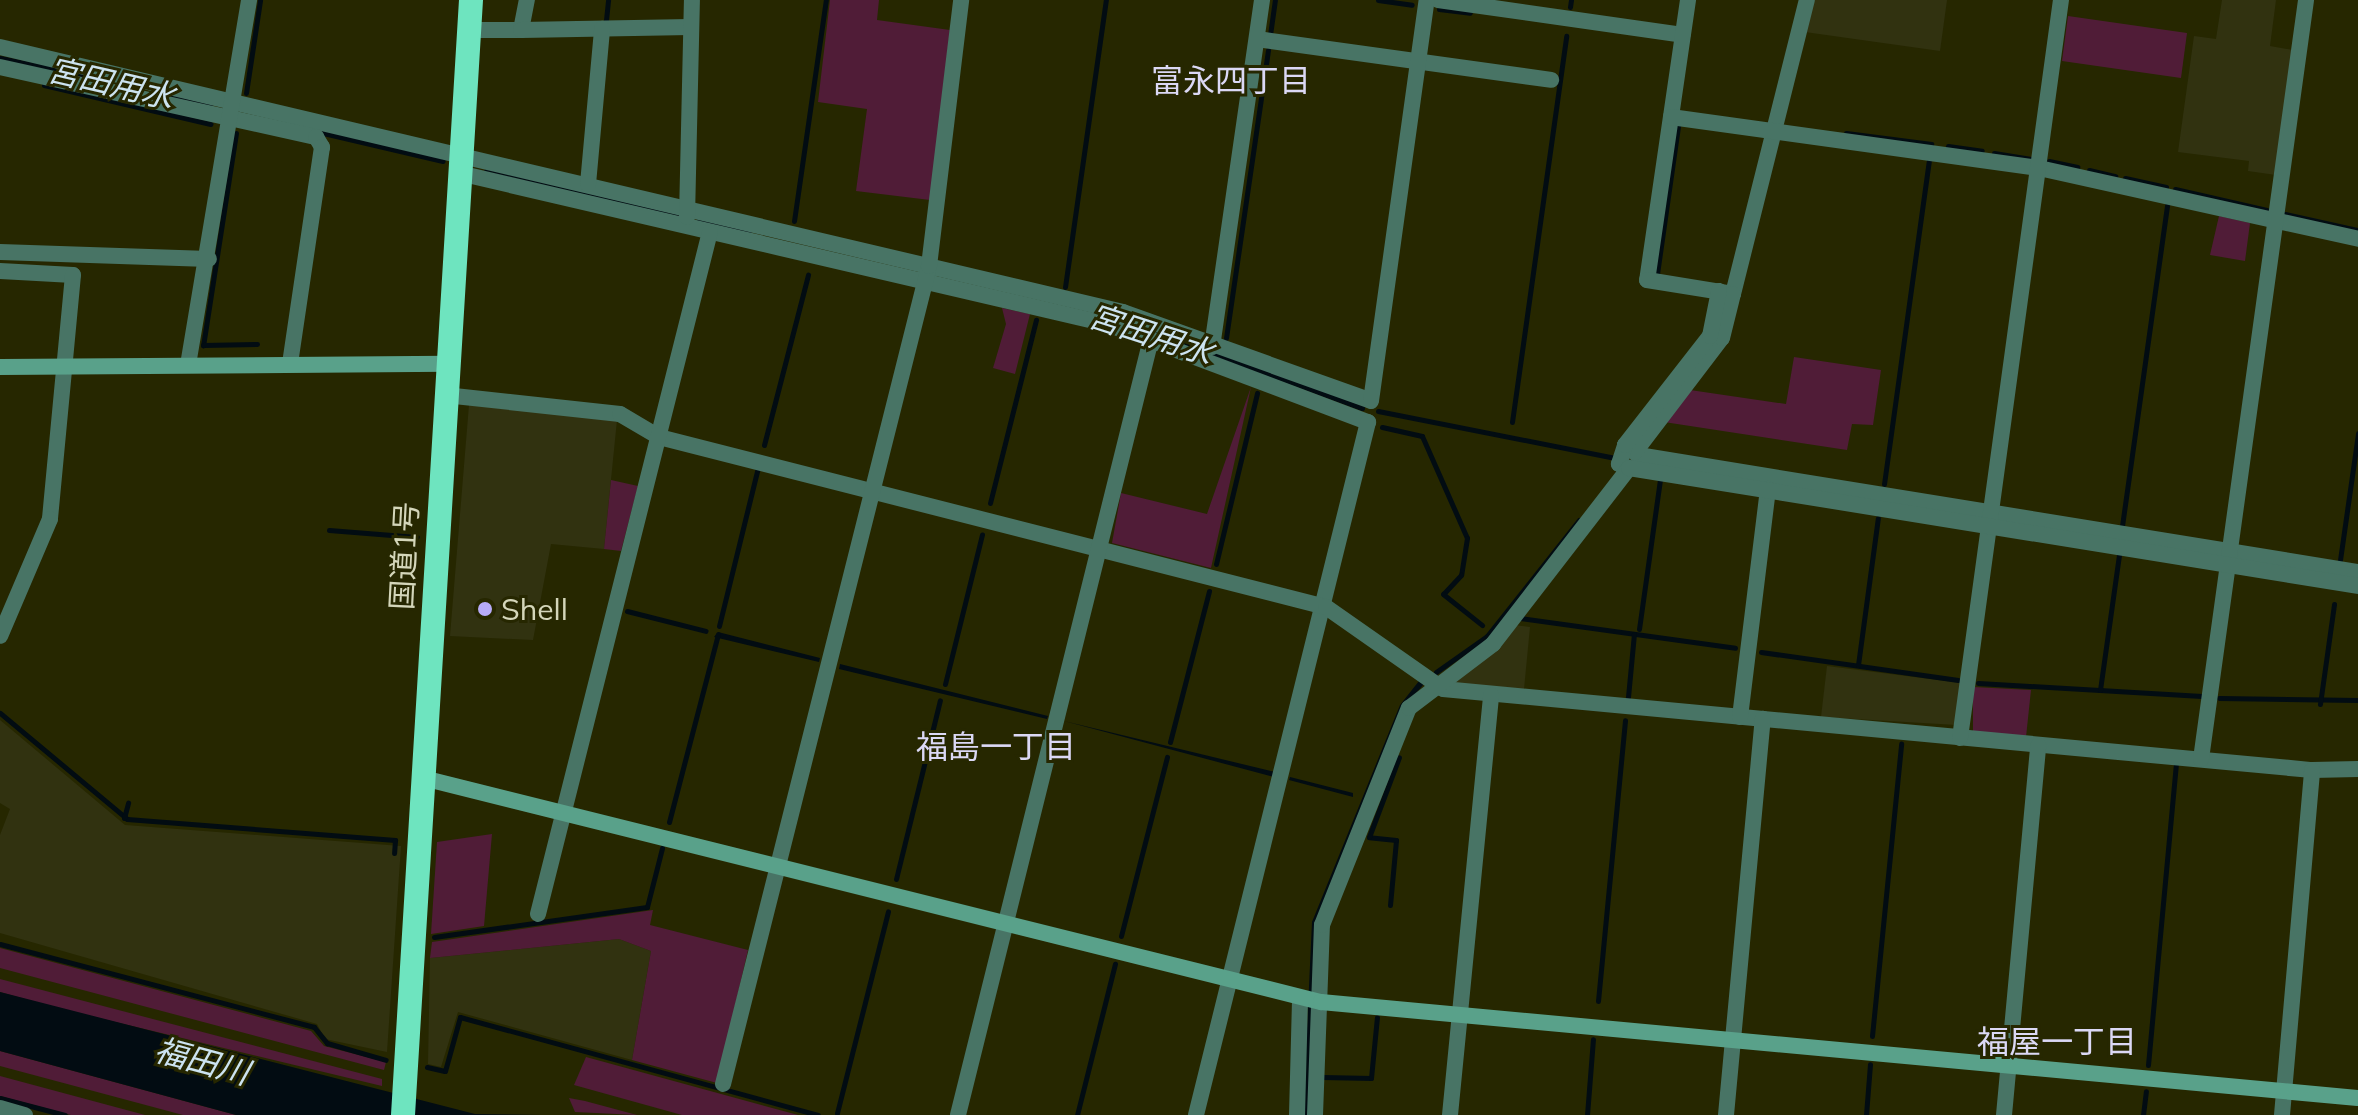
<!DOCTYPE html>
<html>
<head>
<meta charset="utf-8">
<style>
  body { margin:0 }
  #map { position:relative; width:2358px; height:1115px; overflow:hidden; background:#262700; font-family:Mulish,"Noto Sans JP",sans-serif }
  div>[style] { position:absolute }
  .built>* { inset:0; background:#313210 }
  .green>* { inset:0; background:#501c37 }
  .water>* { inset:0; background:#020c12 }
  .stream>* { height:5px; margin:-2.5px; padding:0 2.5px; transform-origin:2.5px; border-radius:2.5px; background:#020c12 }
  .street>* { height:16px; margin:-8px; padding:0 8px; transform-origin:8px; border-radius:8px; background:#487465 }
  .secondary>* { height:16px; margin:-8px; padding:0 8px; transform-origin:8px; border-radius:8px; background:#59a18a }
  .highway>* { height:24px; margin:-12px; padding:0 12px; transform-origin:12px; border-radius:12px; background:#6ee4bf }
  .dots>* { width:22px; height:22px; translate:-50% -50%; box-sizing:border-box; border:4px solid #262700; border-radius:50% }
  span { translate:-50% -50%; white-space:nowrap; text-align:center; line-height:1.15; -webkit-text-stroke:6px #262700; paint-order:stroke }
  .street-label { font-size:30px; color:#d4d6ba }
  .poi-label { font-size:30px; color:#d4d6ba }
  .left { translate:0 -50%; text-align:left }
  .neighbourhood-label { font-size:32px; color:#dbd8f5 }
  .water-label { font-size:32px; color:#cce3f0; font-style:italic }
</style>
</head>
<body>
<div id="map">
  <div class="built">
    <div style="clip-path:polygon(1813px 0,1947px 0,1940px 51px,1805px 32px)"></div>
    <div style="clip-path:polygon(2222px 0,2276px 0,2270px 46px,2293px 50px,2276px 175px,2248px 171px,2249px 161px,2178px 152px,2194px 36px,2216px 39px)"></div>
    <div style="clip-path:polygon(469px 405px,617px 420px,604px 549px,551px 544px,533px 640px,450px 636px)"></div>
    <div style="clip-path:polygon(1514px 625px,1530px 627px,1524px 689px,1450px 683px)"></div>
    <div style="clip-path:polygon(1827px 666px,1962px 683px,1957px 725px,1821px 717px)"></div>
    <div style="clip-path:polygon(0 720px,125px 825px,401px 846px,387px 1052px,325px 1039px,317px 1024px,0 933px,0 835px,10px 809px,0 803px)"></div>
    <div style="clip-path:polygon(619px 939px,651px 951px,632px 1060px,458px 1012px,441px 1067px,428px 1064px,430px 958px)"></div>
  </div>
  <div class="green">
    <div style="clip-path:polygon(830px 0,879px 0,877px 20px,950px 30px,930px 200px,856px 191px,867px 109px,818px 102px)"></div>
    <div style="clip-path:polygon(2068px 16px,2187px 33px,2181px 78px,2062px 61px)"></div>
    <div style="clip-path:polygon(2219px 216px,2250px 223px,2245px 261px,2210px 255px)"></div>
    <div style="clip-path:polygon(1002px 308px,1030px 314px,1015px 374px,993px 368px,1006px 324px)"></div>
    <div style="clip-path:polygon(1794px 357px,1881px 370px,1873px 425px,1852px 424px,1847px 450px,1664px 422px,1690px 390px,1786px 404px)"></div>
    <div style="clip-path:polygon(1251px 387px,1211px 568px,1112px 543px,1121px 493px,1207px 514px)"></div>
    <div style="clip-path:polygon(611px 480px,638px 486px,621px 551px,604px 549px)"></div>
    <div style="clip-path:polygon(1973px 687px,2031px 690px,2026px 737px,1973px 732px)"></div>
    <div style="clip-path:polygon(492px 834px,484px 926px,431px 934px,437px 842px)"></div>
    <div style="clip-path:polygon(653px 910px,650px 925px,748px 950px,717px 1083px,632px 1060px,651px 951px,619px 939px,430px 958px,432px 942px)"></div>
    <div style="clip-path:polygon(0 948px,311px 1031px,324px 1046px,386px 1062px,384px 1070px,0 968px)"></div>
    <div style="clip-path:polygon(0 979px,382px 1079px,382px 1086px,57px 1008px,0 992px)"></div>
    <div style="clip-path:polygon(0 1051px,236px 1115px,183px 1115px,0 1066px)"></div>
    <div style="clip-path:polygon(586px 1057px,798px 1115px,682px 1115px,574px 1085px)"></div>
    <div style="clip-path:polygon(0 1076px,145px 1115px,71px 1115px,0 1096px)"></div>
    <div style="clip-path:polygon(569px 1098px,585px 1101px,637px 1115px,575px 1112px)"></div>
  </div>
  <div class="water">
    <div style="clip-path:polygon(718px 632px,820px 658px,819px 662px,714px 637px)"></div>
    <div style="clip-path:polygon(840px 664px,1048px 716px,1047px 719px,839px 669px)"></div>
    <div style="clip-path:polygon(1419px 681px,1424px 684px,1409px 701px,1319px 917px,1310px 1115px,1303px 1115px,1312px 922px,1400px 705px)"></div>
    <div style="clip-path:polygon(1064px 721px,1275px 772px,1274px 777px)"></div>
    <div style="clip-path:polygon(1290px 777px,1353px 793px,1353px 797px,1289px 780px)"></div>
    <div style="clip-path:polygon(0 992px,475px 1114px,542px 1115px,236px 1115px,0 1051px)"></div>
  </div>
  <div class="stream">
    <div style="left:1378px;top:0;width:34px;rotate:8deg"></div>
    <div style="left:1570px;top:7px;width:7px;rotate:-82deg"></div>
    <div style="left:1439px;top:9px;width:31px;rotate:7deg"></div>
    <div style="left:606px;top:20px;width:20px;rotate:-84deg"></div>
    <div style="left:1270px;top:35px;width:35px;rotate:-82deg"></div>
    <div style="left:0;top:58px;width:95px;rotate:11.5deg"></div>
    <div style="left:44px;top:85px;width:171px;rotate:13.2deg"></div>
    <div style="left:246px;top:93px;width:94px;rotate:-81.4deg"></div>
    <div style="left:173px;top:96px;width:38px;rotate:14deg"></div>
    <div style="left:319px;top:132px;width:127px;rotate:13.2deg"></div>
    <div style="left:236px;top:133px;width:215px;rotate:98.8deg"></div>
    <div style="left:203px;top:345px;width:54px;rotate:-1.1deg"></div>
    <div style="left:1846px;top:133px;width:86px;rotate:7.4deg"></div>
    <div style="left:1948px;top:146px;width:34px;rotate:8deg"></div>
    <div style="left:1994px;top:153px;width:39px;rotate:9deg"></div>
    <div style="left:2049px;top:161px;width:29px;rotate:12deg"></div>
    <div style="left:2089px;top:170px;width:27px;rotate:13deg"></div>
    <div style="left:486px;top:171px;width:198px;rotate:13.1deg"></div>
    <div style="left:2125px;top:178px;width:42px;rotate:12.4deg"></div>
    <div style="left:2175px;top:189px;width:94px;rotate:12.9deg"></div>
    <div style="left:2285px;top:214px;width:75px;rotate:12.4deg"></div>
    <div style="left:699px;top:220px;width:51px;rotate:13.5deg"></div>
    <div style="left:794px;top:221px;width:223px;rotate:-81.8deg"></div>
    <div style="left:1657px;top:274px;width:149px;rotate:-81.9deg"></div>
    <div style="left:1065px;top:287px;width:290px;rotate:-81.9deg"></div>
    <div style="left:1116px;top:318px;width:262px;rotate:20.1deg"></div>
    <div style="left:1226px;top:338px;width:291px;rotate:-81.7deg"></div>
    <div style="left:1378px;top:411px;width:243px;rotate:11.2deg"></div>
    <div style="left:1512px;top:422px;width:390px;rotate:-82deg"></div>
    <div style="left:1382px;top:427px;width:41px;rotate:12.7deg"></div>
    <div style="left:1422px;top:436px;width:111px;rotate:66.2deg"></div>
    <div style="left:1467px;top:538px;width:37px;rotate:99deg"></div>
    <div style="left:1461px;top:575px;width:26px;rotate:133deg"></div>
    <div style="left:1443px;top:594px;width:50px;rotate:38.5deg"></div>
    <div style="left:764px;top:445px;width:176px;rotate:-75.5deg"></div>
    <div style="left:1884px;top:484px;width:326px;rotate:-82.1deg"></div>
    <div style="left:990px;top:503px;width:189px;rotate:-75.9deg"></div>
    <div style="left:2122px;top:526px;width:324px;rotate:-82deg"></div>
    <div style="left:329px;top:530px;width:88px;rotate:4.5deg"></div>
    <div style="left:2340px;top:560px;width:128px;rotate:-81.9deg"></div>
    <div style="left:1216px;top:564px;width:176px;rotate:-76.5deg"></div>
    <div style="left:627px;top:611px;width:81px;rotate:14.2deg"></div>
    <div style="left:1520px;top:618px;width:217px;rotate:7.9deg"></div>
    <div style="left:719px;top:626px;width:160px;rotate:-76.2deg"></div>
    <div style="left:1639px;top:629px;width:150px;rotate:-82deg"></div>
    <div style="left:1761px;top:652px;width:199px;rotate:8.1deg"></div>
    <div style="left:1858px;top:665px;width:148px;rotate:-82.3deg"></div>
    <div style="left:1436px;top:672px;width:62px;rotate:-35.2deg"></div>
    <div style="left:1487px;top:636px;width:148px;rotate:-51.6deg"></div>
    <div style="left:1978px;top:683px;width:224px;rotate:3.3deg"></div>
    <div style="left:945px;top:684px;width:154px;rotate:-76.1deg"></div>
    <div style="left:2100px;top:690px;width:137px;rotate:-82deg"></div>
    <div style="left:1628px;top:697px;width:63px;rotate:-84.6deg"></div>
    <div style="left:2219px;top:698px;width:139px;rotate:0.8deg"></div>
    <div style="left:2320px;top:704px;width:101px;rotate:-82deg"></div>
    <div style="left:0;top:713px;width:165px;rotate:39.8deg"></div>
    <div style="left:127px;top:819px;width:269px;rotate:4.5deg"></div>
    <div style="left:395px;top:840px;width:13px;rotate:94deg"></div>
    <div style="left:1170px;top:742px;width:156px;rotate:-75.5deg"></div>
    <div style="left:124px;top:818px;width:16px;rotate:-75deg"></div>
    <div style="left:669px;top:822px;width:194px;rotate:-75.4deg"></div>
    <div style="left:896px;top:879px;width:184px;rotate:-76.2deg"></div>
    <div style="left:1390px;top:905px;width:65px;rotate:-84.7deg"></div>
    <div style="left:1396px;top:840px;width:27px;rotate:-174deg"></div>
    <div style="left:1369px;top:837px;width:85px;rotate:-69.4deg"></div>
    <div style="left:1121px;top:936px;width:185px;rotate:-75.6deg"></div>
    <div style="left:434px;top:937px;width:215px;rotate:-8deg"></div>
    <div style="left:647px;top:907px;width:61px;rotate:-75.7deg"></div>
    <div style="left:0;top:944px;width:325px;rotate:14.8deg"></div>
    <div style="left:314px;top:1027px;width:21px;rotate:51deg"></div>
    <div style="left:327px;top:1043px;width:61px;rotate:16.1deg"></div>
    <div style="left:1598px;top:1001px;width:282px;rotate:-84.5deg"></div>
    <div style="left:1872px;top:1036px;width:294px;rotate:-84.3deg"></div>
    <div style="left:2148px;top:1065px;width:301px;rotate:-84.7deg"></div>
    <div style="left:427px;top:1067px;width:18px;rotate:13deg"></div>
    <div style="left:445px;top:1071px;width:56px;rotate:-74.5deg"></div>
    <div style="left:460px;top:1017px;width:371px;rotate:15.3deg"></div>
    <div style="left:1322px;top:1077px;width:49px;rotate:1.2deg"></div>
    <div style="left:1371px;top:1078px;width:61px;rotate:-84.4deg"></div>
    <div style="left:0;top:1098px;width:67px;rotate:14.7deg"></div>
    <div style="left:837px;top:1113px;width:208px;rotate:-75.8deg"></div>
    <div style="left:1077px;top:1115px;width:156px;rotate:-75.9deg"></div>
    <div style="left:1587px;top:1115px;width:76px;rotate:-85.5deg"></div>
    <div style="left:1866px;top:1115px;width:51px;rotate:-85.5deg"></div>
    <div style="left:2143px;top:1115px;width:24px;rotate:-83deg"></div>
  </div>
  <div class="street">
    <div style="left:1438px;top:0;width:247px;rotate:8.1deg"></div>
    <div style="left:1688px;top:0;width:283px;rotate:98.3deg"></div>
    <div style="left:1647px;top:280px;width:87px;rotate:9.2deg"></div>
    <div style="left:1733px;top:294px;width:303px;rotate:-75.9deg"></div>
    <div style="left:469px;top:30px;width:52px"></div>
    <div style="left:521px;top:30px;width:31px;rotate:-79deg"></div>
    <div style="left:521px;top:30px;width:169px;rotate:-1deg"></div>
    <div style="left:1257px;top:39px;width:297px;rotate:7.9deg"></div>
    <div style="left:0;top:47px;width:1154px;rotate:13.28deg"></div>
    <div style="left:1123px;top:312px;width:263px;rotate:19.7deg"></div>
    <div style="left:1371px;top:401px;width:405px;rotate:-82.1deg"></div>
    <div style="left:0;top:67px;width:324px;rotate:12.5deg"></div>
    <div style="left:316px;top:137px;width:12px;rotate:59deg"></div>
    <div style="left:322px;top:147px;width:219px;rotate:98.4deg"></div>
    <div style="left:1671px;top:117px;width:372px;rotate:7.9deg"></div>
    <div style="left:2039px;top:168px;width:327px;rotate:12.5deg"></div>
    <div style="left:459px;top:173px;width:665px;rotate:13.12deg"></div>
    <div style="left:1107px;top:324px;width:279px;rotate:20.6deg"></div>
    <div style="left:1368px;top:422px;width:714px;rotate:103.94deg"></div>
    <div style="left:588px;top:184px;width:156px;rotate:-84.8deg"></div>
    <div style="left:687px;top:217px;width:217px;rotate:-88.7deg"></div>
    <div style="left:0;top:252px;width:209px;rotate:1.9deg"></div>
    <div style="left:0;top:271px;width:73px;rotate:3.1deg"></div>
    <div style="left:73px;top:275px;width:245px;rotate:95.4deg"></div>
    <div style="left:50px;top:519px;width:127px;rotate:113.1deg"></div>
    <div style="left:1212px;top:347px;width:351px;rotate:-81.8deg"></div>
    <div style="left:188px;top:365px;width:370px;rotate:-80.5deg"></div>
    <div style="left:445px;top:395px;width:176px;rotate:6.2deg"></div>
    <div style="left:620px;top:414px;width:45px;rotate:30.5deg"></div>
    <div style="left:659px;top:437px;width:688px;rotate:14.3deg"></div>
    <div style="left:1326px;top:607px;width:143px;rotate:35deg"></div>
    <div style="left:1443px;top:689px;width:873px;rotate:5.33deg"></div>
    <div style="left:2312px;top:770px;width:46px;rotate:-1.2deg"></div>
    <div style="left:1625px;top:445px;width:16px;rotate:38deg"></div>
    <div style="left:1638px;top:455px;width:729px;rotate:9.23deg"></div>
    <div style="left:1635px;top:452px;width:143px;rotate:-52.7deg"></div>
    <div style="left:1722px;top:338px;width:45px;rotate:-76deg"></div>
    <div style="left:1629px;top:468px;width:11px;rotate:-158deg"></div>
    <div style="left:1619px;top:464px;width:20px;rotate:-72deg"></div>
    <div style="left:1625px;top:445px;width:138px;rotate:-52.1deg"></div>
    <div style="left:1710px;top:336px;width:46px;rotate:-78.7deg"></div>
    <div style="left:1740px;top:717px;width:230px;rotate:-83deg"></div>
    <div style="left:1960px;top:738px;width:745px;rotate:-82.21deg"></div>
    <div style="left:2201px;top:759px;width:766px;rotate:-82.12deg"></div>
    <div style="left:538px;top:914px;width:703px;rotate:-75.85deg"></div>
    <div style="left:723px;top:1084px;width:844px;rotate:-75.86deg"></div>
    <div style="left:929px;top:266px;width:268px;rotate:-83.1deg"></div>
    <div style="left:0;top:1108px;width:26px;rotate:16deg"></div>
    <div style="left:958px;top:1115px;width:800px;rotate:-76.03deg"></div>
    <div style="left:1297px;top:1115px;width:117px;rotate:-88.5deg"></div>
    <div style="left:1315px;top:1115px;width:190px;rotate:-87.9deg"></div>
    <div style="left:1322px;top:925px;width:234px;rotate:-68.2deg"></div>
    <div style="left:1409px;top:708px;width:106px;rotate:-37.3deg"></div>
    <div style="left:1493px;top:644px;width:222px;rotate:-52.3deg"></div>
    <div style="left:1629px;top:468px;width:738px;rotate:9.19deg"></div>
    <div style="left:1450px;top:1115px;width:422px;rotate:-84.4deg"></div>
    <div style="left:1726px;top:1115px;width:398px;rotate:-84.7deg"></div>
    <div style="left:2004px;top:1115px;width:371px;rotate:-84.7deg"></div>
    <div style="left:2282px;top:1115px;width:346px;rotate:-85deg"></div>
  </div>
  <div class="secondary">
    <div style="left:0;top:367px;width:448px;rotate:-0.4deg"></div>
    <div style="left:423px;top:778px;width:926px;rotate:14.01deg"></div>
    <div style="left:1321px;top:1002px;width:1041px;rotate:5.29deg"></div>
  </div>
  <div class="highway">
    <div style="left:403px;top:1115px;width:1117px;rotate:-86.51deg"></div>
  </div>
  <div class="dots">
    <div style="left:485px;top:609px;background:#b7abf8"></div>
  </div>
  <div class="street-label">
    <span style="left:404px;top:556px;rotate:-87deg">国道1号</span>
  </div>
  <div class="poi-label">
    <span class="left" style="left:501px;top:609px">Shell</span>
  </div>
  <div class="neighbourhood-label">
    <span style="left:1231px;top:80px">富永四丁目</span>
    <span style="left:996px;top:746px">福島一丁目</span>
    <span style="left:2057px;top:1041px">福屋一丁目</span>
  </div>
  <div class="water-label">
    <span style="left:111px;top:83px;rotate:13deg">宮田用水</span>
    <span style="left:1151px;top:334px;rotate:18deg">宮田用水</span>
    <span style="left:202px;top:1061px;rotate:15deg">福田川</span>
  </div>
</div>
</body>
</html>
